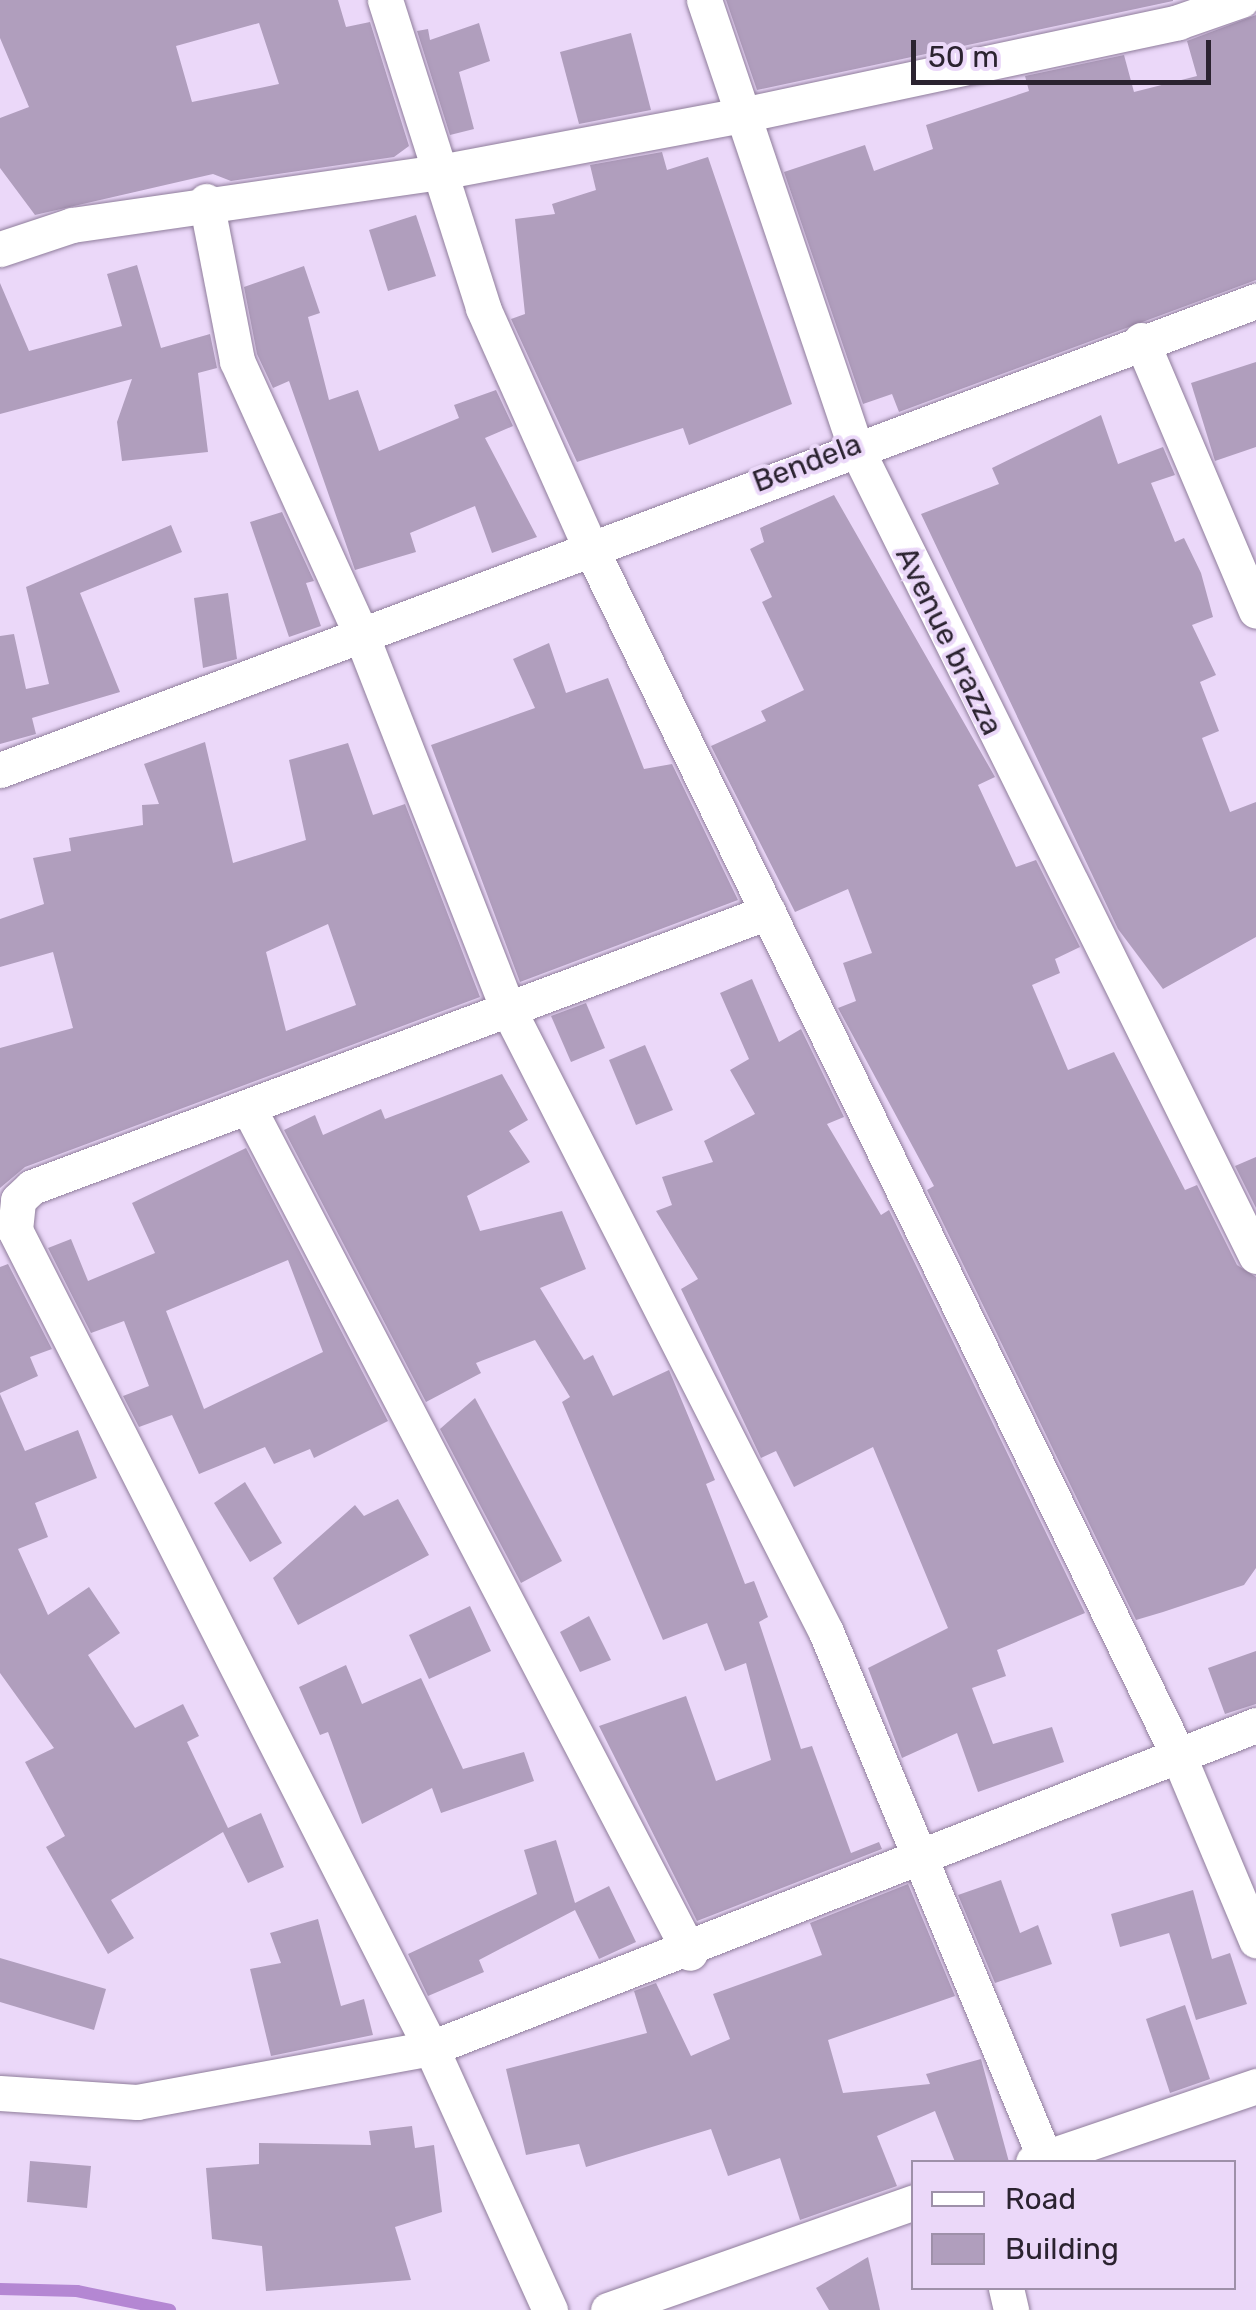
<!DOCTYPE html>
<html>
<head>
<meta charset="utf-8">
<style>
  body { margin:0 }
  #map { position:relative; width:1256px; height:2310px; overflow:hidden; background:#ebd8f9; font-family:Rubik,sans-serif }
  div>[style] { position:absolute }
  .stream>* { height:12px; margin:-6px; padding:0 6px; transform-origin:6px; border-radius:6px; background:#b487d3 }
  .building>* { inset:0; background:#b09ebd }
  .roads { filter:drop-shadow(0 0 2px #8f7d9b) drop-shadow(0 0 2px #8f7d9b) }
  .minor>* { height:35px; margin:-17.5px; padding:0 17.5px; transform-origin:17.5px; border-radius:17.5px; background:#fff }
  span { translate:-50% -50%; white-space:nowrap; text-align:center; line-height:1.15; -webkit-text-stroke:8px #ebd8f9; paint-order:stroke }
  .street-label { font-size:30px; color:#2b2330 }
  .legend { position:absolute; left:911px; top:2160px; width:325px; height:130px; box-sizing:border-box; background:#ebd8f9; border:2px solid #9e90a9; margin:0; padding:12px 18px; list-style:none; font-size:30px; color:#2b2330 }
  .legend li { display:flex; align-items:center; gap:20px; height:50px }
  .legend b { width:50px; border:2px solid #9e90a9 }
  .scale { position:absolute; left:911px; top:40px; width:300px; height:45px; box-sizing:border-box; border:5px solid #2b2330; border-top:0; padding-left:12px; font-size:30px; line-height:35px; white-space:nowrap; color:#2b2330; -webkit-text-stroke:8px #ebd8f9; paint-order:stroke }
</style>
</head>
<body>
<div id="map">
  <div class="stream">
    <div style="left:0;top:2289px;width:77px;rotate:1.5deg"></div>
    <div style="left:77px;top:2291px;width:95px;rotate:11.5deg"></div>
  </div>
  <div class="building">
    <div style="clip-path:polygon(evenodd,0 0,338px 0,346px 27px,370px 22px,409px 146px,394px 157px,231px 181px,213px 174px,35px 215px,0 168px,0 118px,29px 107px,0 38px,0 0,259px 23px,279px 84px,192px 102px,176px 46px,259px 23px)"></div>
    <div style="clip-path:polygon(726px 0,1173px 0,1173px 1px,757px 90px)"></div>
    <div style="clip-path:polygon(1256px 15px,1256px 280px,899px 412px,892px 394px,863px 404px,784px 172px,865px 145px,874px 171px,933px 149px,926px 125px,1029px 91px,1025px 76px,1124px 55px,1134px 92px,1197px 76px,1187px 41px)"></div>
    <div style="clip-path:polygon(479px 23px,490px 61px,459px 72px,474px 129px,450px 135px,417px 31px,428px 29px,430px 40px)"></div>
    <div style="clip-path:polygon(631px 33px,651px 110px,579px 124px,560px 52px)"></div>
    <div style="clip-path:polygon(662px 152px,667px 170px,708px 157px,792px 404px,689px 445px,683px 428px,577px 462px,511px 319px,525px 314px,515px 219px,555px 214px,552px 204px,596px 190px,590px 165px)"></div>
    <div style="clip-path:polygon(416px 215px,436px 276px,388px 291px,369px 230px)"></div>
    <div style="clip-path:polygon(137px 265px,161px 348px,210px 334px,217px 368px,198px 373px,208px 452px,122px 461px,117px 422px,132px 379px,0 414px,0 283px,29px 351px,122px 326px,107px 274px)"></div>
    <div style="clip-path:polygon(304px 266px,320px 313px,308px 317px,329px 400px,358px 390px,379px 451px,459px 418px,454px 405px,496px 390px,513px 426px,485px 438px,537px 537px,492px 553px,475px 506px,410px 533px,416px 552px,355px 570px,289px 381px,273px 388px,257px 354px,244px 287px)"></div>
    <div style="clip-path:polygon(1256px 362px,1256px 447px,1215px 461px,1191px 383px)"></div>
    <div style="clip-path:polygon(1101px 415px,1118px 464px,1163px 447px,1175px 475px,1151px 483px,1175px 542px,1184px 538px,1201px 573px,1213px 617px,1192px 625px,1216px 675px,1200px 682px,1219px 731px,1202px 738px,1230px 812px,1256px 802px,1256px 937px,1163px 989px,1118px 929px,921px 514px,999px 484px,992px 468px)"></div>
    <div style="clip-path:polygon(834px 495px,995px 777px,978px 785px,1016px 867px,1036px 860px,1080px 947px,1055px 959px,1060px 973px,1032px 985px,1068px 1070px,1114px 1052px,1185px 1190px,1197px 1185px,1237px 1265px,1256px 1277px,1256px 1568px,1244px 1585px,1163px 1612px,1136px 1620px,927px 1190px,934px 1186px,838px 1008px,856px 1001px,843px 963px,872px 953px,848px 889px,795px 912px,711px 746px,766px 721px,761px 711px,804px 690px,762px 602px,772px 597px,750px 549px,764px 542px,760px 528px)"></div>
    <div style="clip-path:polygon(282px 512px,314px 581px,306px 583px,321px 626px,289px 637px,250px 522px)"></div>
    <div style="clip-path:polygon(171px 525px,182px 552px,80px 593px,120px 692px,32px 718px,36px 734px,0 744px,0 636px,14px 634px,26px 689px,49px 684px,26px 587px)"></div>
    <div style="clip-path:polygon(228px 593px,237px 659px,203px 668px,194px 598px)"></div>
    <div style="clip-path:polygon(549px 643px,566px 693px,608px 678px,644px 769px,672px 764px,738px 900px,520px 982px,431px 745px,535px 708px,513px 659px)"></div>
    <div style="clip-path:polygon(evenodd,205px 742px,233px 863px,306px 840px,289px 760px,348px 743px,373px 815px,405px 804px,480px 997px,25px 1167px,0 1188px,0 1048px,73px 1028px,53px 952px,0 967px,0 919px,44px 904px,33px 858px,71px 851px,69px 838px,143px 825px,142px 805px,159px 804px,144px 764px,205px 742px,328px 924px,356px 1005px,286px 1031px,266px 952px,328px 924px)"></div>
    <div style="clip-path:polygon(752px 979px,779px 1042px,801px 1029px,844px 1117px,827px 1124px,881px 1215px,889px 1210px,1085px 1613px,997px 1650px,1006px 1676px,972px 1688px,993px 1744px,1052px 1727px,1064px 1762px,978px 1792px,957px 1733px,902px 1758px,868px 1668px,948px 1628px,873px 1447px,794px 1487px,776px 1451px,761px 1458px,681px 1289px,698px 1279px,656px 1211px,672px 1205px,662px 1177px,713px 1162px,704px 1141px,755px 1114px,730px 1070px,749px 1059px,720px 993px)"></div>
    <div style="clip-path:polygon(586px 1003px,605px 1048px,571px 1062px,551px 1016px)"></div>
    <div style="clip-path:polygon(645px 1045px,673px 1110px,636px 1125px,609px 1060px)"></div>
    <div style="clip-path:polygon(502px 1074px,528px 1120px,509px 1131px,530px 1162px,467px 1196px,480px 1231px,562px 1211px,586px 1269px,540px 1288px,584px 1360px,593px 1355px,613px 1396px,669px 1370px,715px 1480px,706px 1484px,745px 1584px,754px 1581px,768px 1617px,759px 1622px,801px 1749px,812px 1746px,851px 1853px,879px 1842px,882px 1849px,697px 1921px,599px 1726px,686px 1696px,716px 1781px,771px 1760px,746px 1663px,725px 1671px,707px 1623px,663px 1640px,562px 1402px,570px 1397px,535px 1340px,476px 1363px,481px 1373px,426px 1402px,284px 1130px,315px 1115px,323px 1135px,381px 1109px,385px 1119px)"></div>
    <div style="clip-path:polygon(evenodd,246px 1148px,388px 1421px,314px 1458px,310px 1449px,274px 1464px,265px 1447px,199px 1474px,172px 1415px,139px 1427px,123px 1396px,149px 1386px,124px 1321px,91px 1333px,48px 1248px,71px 1239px,88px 1281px,155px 1253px,132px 1203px,246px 1148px,288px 1260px,323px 1352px,204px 1409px,166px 1311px,288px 1260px)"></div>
    <div style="clip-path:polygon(1256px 1157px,1256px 1208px,1235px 1166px)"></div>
    <div style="clip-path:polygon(8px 1264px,52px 1349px,30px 1357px,38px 1376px,0 1393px,0 1267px)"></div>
    <div style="clip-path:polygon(0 1394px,25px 1451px,78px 1430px,97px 1478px,35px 1503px,48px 1537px,18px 1549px,48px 1615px,89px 1587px,120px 1633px,88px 1655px,135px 1728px,183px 1704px,199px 1736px,187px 1742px,228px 1828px,261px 1813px,284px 1867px,248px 1883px,223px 1832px,111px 1900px,134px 1938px,108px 1954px,46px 1847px,65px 1836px,25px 1762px,54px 1748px,0 1673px)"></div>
    <div style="clip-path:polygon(475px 1398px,562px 1561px,521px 1583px,440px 1429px)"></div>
    <div style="clip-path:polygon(245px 1482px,282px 1543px,250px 1562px,214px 1503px)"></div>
    <div style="clip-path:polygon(398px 1499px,429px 1555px,298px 1625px,273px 1578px,355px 1505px,364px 1516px)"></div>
    <div style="clip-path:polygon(470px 1606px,491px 1651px,429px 1679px,409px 1635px)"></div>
    <div style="clip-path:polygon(589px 1616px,611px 1660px,580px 1672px,560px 1632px)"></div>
    <div style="clip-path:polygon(1256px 1651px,1256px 1704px,1225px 1714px,1208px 1668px)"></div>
    <div style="clip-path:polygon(346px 1665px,362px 1704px,421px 1678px,463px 1769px,524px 1752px,534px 1781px,441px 1813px,432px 1788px,362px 1824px,328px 1732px,320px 1735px,299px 1687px)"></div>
    <div style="clip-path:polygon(556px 1840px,575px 1903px,609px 1886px,636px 1942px,599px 1959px,575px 1910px,479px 1960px,484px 1972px,428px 1996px,408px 1954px,537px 1894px,524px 1850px)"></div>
    <div style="clip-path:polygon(1001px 1880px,1020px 1933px,1038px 1925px,1052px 1964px,995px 1983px,958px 1895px)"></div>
    <div style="clip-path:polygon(908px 1884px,955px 1996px,828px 2040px,843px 2093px,930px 2084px,926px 2074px,981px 2059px,1009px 2162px,955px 2162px,935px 2111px,877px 2136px,897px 2186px,800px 2220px,780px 2158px,728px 2176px,711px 2129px,586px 2167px,579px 2144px,526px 2155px,506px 2069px,647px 2033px,634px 1991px,656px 1983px,691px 2056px,730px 2039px,713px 1994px,822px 1955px,810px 1923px)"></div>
    <div style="clip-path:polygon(1193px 1890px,1212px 1959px,1230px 1953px,1247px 2004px,1196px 2020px,1169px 1933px,1120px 1947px,1111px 1914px)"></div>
    <div style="clip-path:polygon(318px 1919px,341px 2006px,364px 1999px,373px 2035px,271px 2056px,250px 1969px,281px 1963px,270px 1933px)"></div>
    <div style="clip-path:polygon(0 1958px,106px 1989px,94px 2030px,0 2002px)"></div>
    <div style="clip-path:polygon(1185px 2005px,1210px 2079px,1170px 2093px,1146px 2019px)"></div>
    <div style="clip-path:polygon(412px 2126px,415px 2148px,434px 2145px,442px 2212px,395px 2227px,411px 2280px,266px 2291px,262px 2246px,212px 2239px,206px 2168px,259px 2164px,259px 2143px,371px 2145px,369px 2131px)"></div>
    <div style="clip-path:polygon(30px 2161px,91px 2166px,87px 2208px,27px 2202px)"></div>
    <div style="clip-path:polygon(868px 2257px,880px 2310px,829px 2310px,816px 2288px)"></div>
  </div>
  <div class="roads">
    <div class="minor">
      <div style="left:385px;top:0;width:323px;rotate:72.3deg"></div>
      <div style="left:483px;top:308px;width:262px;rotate:65.9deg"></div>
      <div style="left:590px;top:547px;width:1346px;rotate:64.04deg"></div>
      <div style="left:1179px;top:1757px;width:199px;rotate:67.2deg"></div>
      <div style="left:704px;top:0;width:469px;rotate:71.3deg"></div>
      <div style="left:854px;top:444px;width:906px;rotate:63.66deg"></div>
      <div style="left:206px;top:201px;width:163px;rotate:79deg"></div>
      <div style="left:237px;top:361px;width:298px;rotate:65.6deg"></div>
      <div style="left:360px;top:632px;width:401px;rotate:68.6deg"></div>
      <div style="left:506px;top:1005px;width:704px;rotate:62.96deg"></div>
      <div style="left:826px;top:1632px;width:570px;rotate:67.4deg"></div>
      <div style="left:0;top:249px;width:76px;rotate:-18.4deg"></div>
      <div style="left:72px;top:225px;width:372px;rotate:-8.2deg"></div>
      <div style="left:440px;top:172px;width:307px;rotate:-10.7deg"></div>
      <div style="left:742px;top:115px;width:446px;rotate:-12deg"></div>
      <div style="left:1178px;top:22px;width:67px;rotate:-19.2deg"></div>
      <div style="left:1141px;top:340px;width:294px;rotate:67deg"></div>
      <div style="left:0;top:770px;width:1341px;rotate:-20.48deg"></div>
      <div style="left:249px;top:1109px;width:952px;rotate:62.41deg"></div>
      <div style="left:0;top:2093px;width:137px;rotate:3.8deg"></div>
      <div style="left:137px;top:2102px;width:299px;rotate:-10.4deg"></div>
      <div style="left:431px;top:2048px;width:886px;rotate:-21.38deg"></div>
      <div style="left:1033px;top:2162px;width:236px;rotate:-18.8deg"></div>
      <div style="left:1006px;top:2288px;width:23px;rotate:77deg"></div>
      <div style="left:550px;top:2310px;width:288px;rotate:-114.4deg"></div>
      <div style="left:431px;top:2048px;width:918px;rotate:-116.96deg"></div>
      <div style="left:15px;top:1230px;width:30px;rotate:-84deg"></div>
      <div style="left:18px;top:1200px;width:19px;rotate:-43deg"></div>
      <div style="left:32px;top:1187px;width:786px;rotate:-20.49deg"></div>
      <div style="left:608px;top:2310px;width:324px;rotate:-19.4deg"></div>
    </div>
  </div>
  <div class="street-label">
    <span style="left:807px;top:463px;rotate:-21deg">Bendela</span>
    <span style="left:949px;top:641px;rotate:64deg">Avenue brazza</span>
  </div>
  <ul class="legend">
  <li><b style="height:12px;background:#fff"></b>Road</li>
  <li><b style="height:28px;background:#b09ebd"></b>Building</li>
  </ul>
  <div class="scale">50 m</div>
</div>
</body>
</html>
